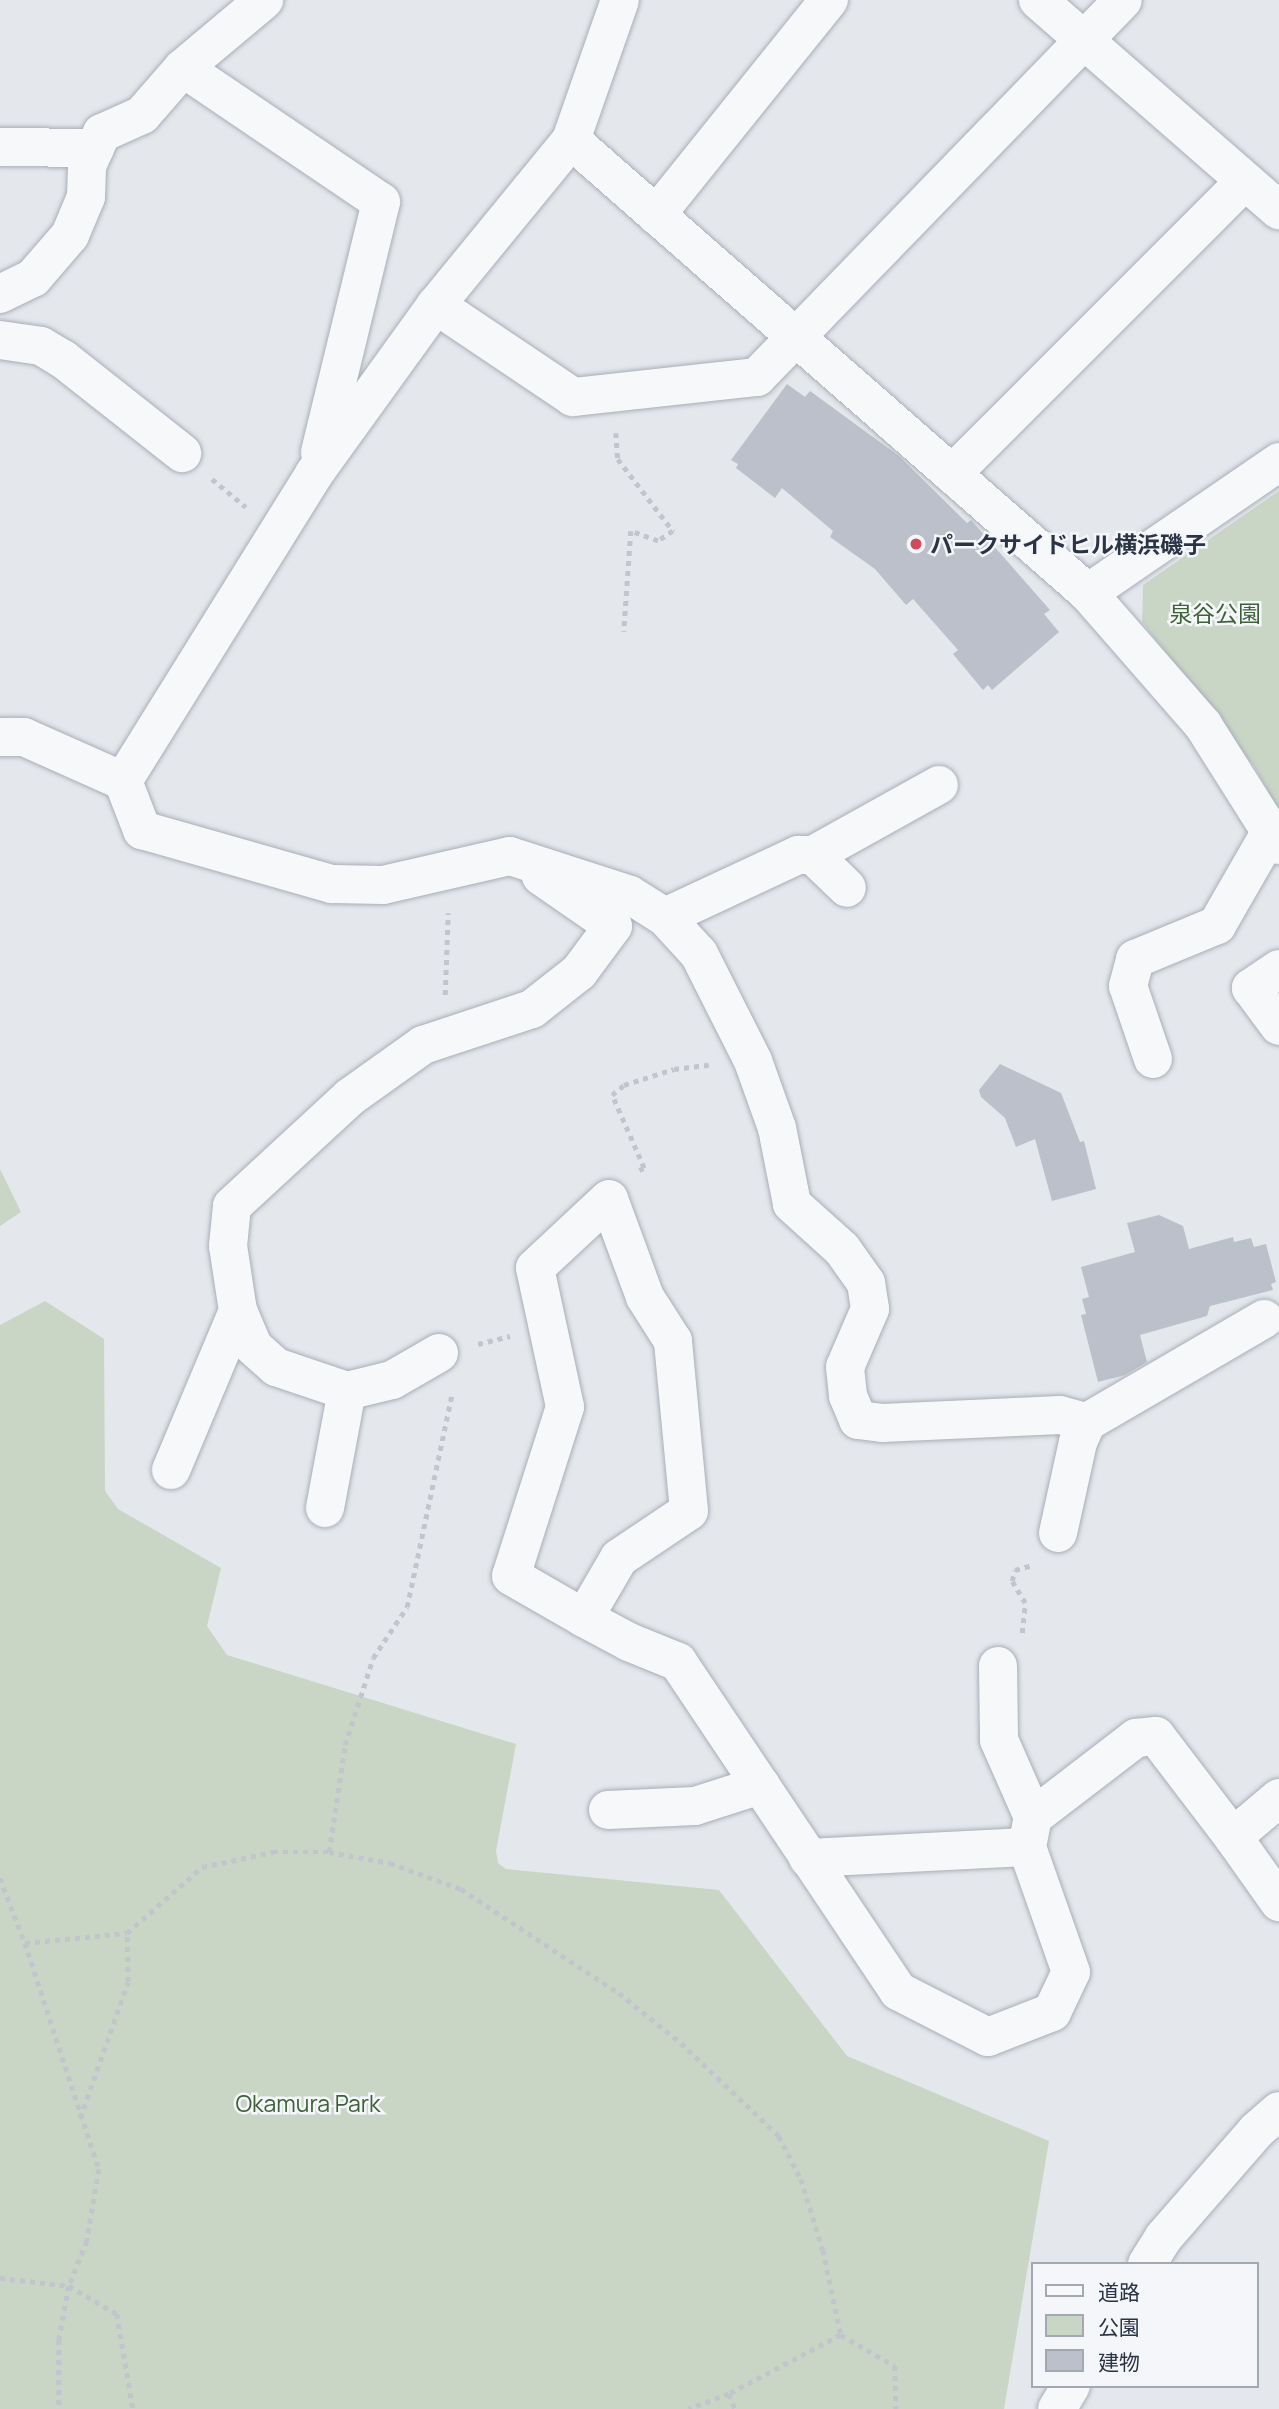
<!DOCTYPE html>
<html>
<head>
<meta charset="utf-8">
<style>
  body { margin:0 }
  #map { position:relative; width:1279px; height:2409px; overflow:hidden; background:#e4e7ec; font-family:Manrope,"Noto Sans JP",sans-serif }
  div>[style] { position:absolute }
  .green>* { inset:0; background:#c9d6c5 }
  .building>* { inset:0; background:#bbc0ca }
  .path>* { height:4.5px; margin-top:-2.25px; transform-origin:0; background:repeating-linear-gradient(90deg,#c2c5cb 0 5px,transparent 0 10px) }
  .roads { filter:drop-shadow(0 0 2px #a9aeb7) drop-shadow(0 0 2px #a9aeb7) }
  .minor>* { height:38px; margin:-19px; padding:0 19px; transform-origin:19px; border-radius:19px; background:#f7f8fa }
  .dots>* { width:19px; height:19px; translate:-50% -50%; box-sizing:border-box; border:4px solid #f4f6f9; border-radius:50% }
  span { translate:-50% -50%; white-space:nowrap; text-align:center; line-height:1.15; -webkit-text-stroke:5px #f4f6f9; paint-order:stroke }
  .poi-label { font-size:23px; color:#2b3445; font-weight:700 }
  .left { translate:0 -50%; text-align:left }
  .park-label { font-size:23px; color:#3f6138 }
  .legend { position:absolute; left:1031px; top:2262px; width:228px; height:126px; box-sizing:border-box; background:#f4f6f9; border:2px solid #a4a8b1; margin:0; padding:9px 12px; list-style:none; font-size:21px; color:#2b3445 }
  .legend li { display:flex; align-items:center; gap:14px; height:35px }
  .legend b { width:35px; border:2px solid #a4a8b1 }
</style>
</head>
<body>
<div id="map">
  <div class="green">
    <div style="clip-path:polygon(1279px 491px,1279px 811px,1254px 766px,1142px 622px,1143px 585px)"></div>
    <div style="clip-path:polygon(0 1169px,21px 1212px,0 1226px)"></div>
    <div style="clip-path:polygon(45px 1301px,104px 1339px,105px 1491px,118px 1509px,221px 1568px,207px 1626px,227px 1655px,516px 1744px,496px 1851px,498px 1863px,506px 1869px,719px 1890px,847px 2056px,1049px 2141px,1004px 2409px,0 2409px,0 1325px)"></div>
  </div>
  <div class="building">
    <div style="clip-path:polygon(787px 384px,805px 397px,810px 391px,899px 456px,967px 523px,971px 520px,1050px 610px,1044px 614px,1059px 632px,992px 690px,988px 685px,983px 690px,953px 654px,958px 650px,913px 599px,906px 605px,875px 569px,830px 537px,833px 531px,782px 488px,775px 498px,736px 468px,738px 464px,731px 460px)"></div>
    <div style="clip-path:polygon(1000px 1064px,1061px 1093px,1080px 1142px,1084px 1141px,1096px 1189px,1052px 1201px,1035px 1139px,1016px 1147px,1005px 1118px,981px 1097px,979px 1090px)"></div>
    <div style="clip-path:polygon(1159px 1215px,1183px 1226px,1189px 1249px,1233px 1237px,1234px 1242px,1251px 1238px,1254px 1247px,1266px 1244px,1276px 1282px,1271px 1284px,1273px 1290px,1210px 1306px,1207px 1316px,1140px 1335px,1147px 1362px,1125px 1375px,1098px 1382px,1081px 1315px,1086px 1314px,1082px 1299px,1089px 1297px,1081px 1267px,1135px 1252px,1127px 1223px)"></div>
  </div>
  <div class="path">
    <div style="left:616px;top:433px;width:26px;rotate:86deg"></div>
    <div style="left:618px;top:459px;width:91px;rotate:52.6deg"></div>
    <div style="left:673px;top:531px;width:18px;rotate:146deg"></div>
    <div style="left:658px;top:541px;width:29px;rotate:-160deg"></div>
    <div style="left:631px;top:531px;width:101px;rotate:94deg"></div>
    <div style="left:212px;top:479px;width:44px;rotate:39.5deg"></div>
    <div style="left:445px;top:995px;width:82px;rotate:-87.9deg"></div>
    <div style="left:639px;top:1170px;width:5px;rotate:-22deg"></div>
    <div style="left:644px;top:1168px;width:80px;rotate:-113.7deg"></div>
    <div style="left:612px;top:1095px;width:16px;rotate:-40deg"></div>
    <div style="left:624px;top:1085px;width:52px;rotate:-17.7deg"></div>
    <div style="left:674px;top:1069px;width:35px;rotate:-7deg"></div>
    <div style="left:478px;top:1344px;width:33px;rotate:-14deg"></div>
    <div style="left:1022px;top:1633px;width:30px;rotate:-84deg"></div>
    <div style="left:1025px;top:1603px;width:26px;rotate:-121deg"></div>
    <div style="left:1012px;top:1581px;width:11px;rotate:-75deg"></div>
    <div style="left:1015px;top:1570px;width:18px;rotate:-16deg"></div>
    <div style="left:329px;top:1852px;width:108px;rotate:-81.5deg"></div>
    <div style="left:345px;top:1745px;width:91px;rotate:-72.2deg"></div>
    <div style="left:373px;top:1658px;width:61px;rotate:-56.3deg"></div>
    <div style="left:407px;top:1607px;width:219px;rotate:-78.1deg"></div>
    <div style="left:0;top:1878px;width:70px;rotate:69deg"></div>
    <div style="left:25px;top:1943px;width:102px;rotate:-5.6deg"></div>
    <div style="left:25px;top:1943px;width:238px;rotate:71.9deg"></div>
    <div style="left:99px;top:2169px;width:73px;rotate:99.5deg"></div>
    <div style="left:87px;top:2241px;width:48px;rotate:111.8deg"></div>
    <div style="left:69px;top:2286px;width:55px;rotate:100.5deg"></div>
    <div style="left:59px;top:2340px;width:69px;rotate:90deg"></div>
    <div style="left:80px;top:2118px;width:144px;rotate:-70.6deg"></div>
    <div style="left:128px;top:1982px;width:49px;rotate:-91.2deg"></div>
    <div style="left:127px;top:1933px;width:100px;rotate:-41.3deg"></div>
    <div style="left:202px;top:1867px;width:73px;rotate:-11.9deg"></div>
    <div style="left:273px;top:1852px;width:56px"></div>
    <div style="left:329px;top:1852px;width:62px;rotate:10.2deg"></div>
    <div style="left:390px;top:1863px;width:76px;rotate:20.1deg"></div>
    <div style="left:461px;top:1889px;width:189px;rotate:33.4deg"></div>
    <div style="left:619px;top:1993px;width:80px;rotate:38.9deg"></div>
    <div style="left:681px;top:2043px;width:135px;rotate:43.5deg"></div>
    <div style="left:779px;top:2136px;width:48px;rotate:62.9deg"></div>
    <div style="left:801px;top:2179px;width:74px;rotate:72.8deg"></div>
    <div style="left:823px;top:2250px;width:87px;rotate:78deg"></div>
    <div style="left:841px;top:2335px;width:127px;rotate:152.2deg"></div>
    <div style="left:729px;top:2394px;width:43px;rotate:159.4deg"></div>
    <div style="left:0;top:2278px;width:69px;rotate:6.6deg"></div>
    <div style="left:69px;top:2286px;width:56px;rotate:30.3deg"></div>
    <div style="left:117px;top:2314px;width:96px;rotate:80.4deg"></div>
    <div style="left:841px;top:2335px;width:62px;rotate:29.9deg"></div>
    <div style="left:895px;top:2366px;width:43px;rotate:88.7deg"></div>
    <div style="left:729px;top:2394px;width:16px;rotate:68deg"></div>
  </div>
  <div class="roads">
    <div class="minor">
      <div style="left:1038px;top:0;width:320px;rotate:41.1deg"></div>
      <div style="left:183px;top:68px;width:106px;rotate:-40deg"></div>
      <div style="left:571px;top:140px;width:687px;rotate:41.23deg"></div>
      <div style="left:1088px;top:593px;width:175px;rotate:48.9deg"></div>
      <div style="left:1203px;top:725px;width:142px;rotate:57.7deg"></div>
      <div style="left:0;top:147px;width:95px;rotate:0.6deg"></div>
      <div style="left:656px;top:215px;width:276px;rotate:-51.2deg"></div>
      <div style="left:0;top:294px;width:37px;rotate:-26deg"></div>
      <div style="left:33px;top:278px;width:57px;rotate:-49.3deg"></div>
      <div style="left:70px;top:235px;width:41px;rotate:-67.2deg"></div>
      <div style="left:86px;top:197px;width:31px;rotate:-88deg"></div>
      <div style="left:87px;top:166px;width:36px;rotate:-66deg"></div>
      <div style="left:102px;top:133px;width:44px;rotate:-24.2deg"></div>
      <div style="left:142px;top:115px;width:62px;rotate:-48.9deg"></div>
      <div style="left:183px;top:68px;width:239px;rotate:34.1deg"></div>
      <div style="left:381px;top:202px;width:258px;rotate:103.7deg"></div>
      <div style="left:436px;top:305px;width:165px;rotate:33.9deg"></div>
      <div style="left:573px;top:397px;width:185px;rotate:-6.2deg"></div>
      <div style="left:757px;top:377px;width:525px;rotate:-45.85deg"></div>
      <div style="left:0;top:340px;width:41px;rotate:8.3deg"></div>
      <div style="left:41px;top:346px;width:26px;rotate:31deg"></div>
      <div style="left:63px;top:359px;width:152px;rotate:38.3deg"></div>
      <div style="left:952px;top:474px;width:414px;rotate:-45deg"></div>
      <div style="left:1088px;top:593px;width:232px;rotate:-34.4deg"></div>
      <div style="left:0;top:737px;width:24px"></div>
      <div style="left:24px;top:737px;width:108px;rotate:24deg"></div>
      <div style="left:123px;top:781px;width:362px;rotate:-58.1deg"></div>
      <div style="left:314px;top:474px;width:208px;rotate:-54.2deg"></div>
      <div style="left:436px;top:305px;width:213px;rotate:-50.7deg"></div>
      <div style="left:571px;top:140px;width:148px;rotate:-70.7deg"></div>
      <div style="left:123px;top:781px;width:53px;rotate:68.8deg"></div>
      <div style="left:142px;top:830px;width:198px;rotate:15.9deg"></div>
      <div style="left:332px;top:884px;width:51px;rotate:1.1deg"></div>
      <div style="left:383px;top:885px;width:130px;rotate:-12.9deg"></div>
      <div style="left:510px;top:856px;width:126px;rotate:18deg"></div>
      <div style="left:630px;top:895px;width:41px;rotate:32.2deg"></div>
      <div style="left:665px;top:917px;width:50px;rotate:47.4deg"></div>
      <div style="left:699px;top:954px;width:120px;rotate:63.2deg"></div>
      <div style="left:753px;top:1061px;width:71px;rotate:70.3deg"></div>
      <div style="left:777px;top:1128px;width:77px;rotate:78.8deg"></div>
      <div style="left:792px;top:1204px;width:67px;rotate:42deg"></div>
      <div style="left:842px;top:1249px;width:42px;rotate:54.8deg"></div>
      <div style="left:866px;top:1283px;width:26px;rotate:81deg"></div>
      <div style="left:870px;top:1309px;width:63px;rotate:113.3deg"></div>
      <div style="left:845px;top:1367px;width:29px;rotate:84deg"></div>
      <div style="left:848px;top:1396px;width:26px;rotate:67deg"></div>
      <div style="left:858px;top:1420px;width:24px;rotate:7deg"></div>
      <div style="left:882px;top:1423px;width:178px;rotate:-2.6deg"></div>
      <div style="left:1060px;top:1415px;width:28px;rotate:15deg"></div>
      <div style="left:813px;top:855px;width:144px;rotate:-29.1deg"></div>
      <div style="left:665px;top:917px;width:147px;rotate:-25deg"></div>
      <div style="left:798px;top:855px;width:15px"></div>
      <div style="left:813px;top:855px;width:47px;rotate:44.1deg"></div>
      <div style="left:1279px;top:969px;width:34px;rotate:146deg"></div>
      <div style="left:1251px;top:988px;width:47px;rotate:53.6deg"></div>
      <div style="left:1153px;top:1059px;width:77px;rotate:-108.9deg"></div>
      <div style="left:1128px;top:986px;width:28px;rotate:-75deg"></div>
      <div style="left:1135px;top:959px;width:89px;rotate:-22.5deg"></div>
      <div style="left:1217px;top:925px;width:108px;rotate:-60.1deg"></div>
      <div style="left:439px;top:1353px;width:54px;rotate:150.1deg"></div>
      <div style="left:392px;top:1380px;width:46px;rotate:166.3deg"></div>
      <div style="left:347px;top:1391px;width:75px;rotate:-161.3deg"></div>
      <div style="left:276px;top:1367px;width:31px;rotate:-138deg"></div>
      <div style="left:253px;top:1346px;width:38px;rotate:-113deg"></div>
      <div style="left:238px;top:1311px;width:66px;rotate:-98.7deg"></div>
      <div style="left:228px;top:1246px;width:40px;rotate:-84.3deg"></div>
      <div style="left:232px;top:1206px;width:161px;rotate:-42.7deg"></div>
      <div style="left:350px;top:1097px;width:90px;rotate:-35.5deg"></div>
      <div style="left:423px;top:1045px;width:115px;rotate:-18.3deg"></div>
      <div style="left:532px;top:1009px;width:60px;rotate:-38.2deg"></div>
      <div style="left:579px;top:972px;width:57px;rotate:-53.5deg"></div>
      <div style="left:613px;top:926px;width:88px;rotate:-145.2deg"></div>
      <div style="left:171px;top:1470px;width:173px;rotate:-67.2deg"></div>
      <div style="left:325px;top:1508px;width:119px;rotate:-79.4deg"></div>
      <div style="left:1058px;top:1533px;width:93px;rotate:-77.6deg"></div>
      <div style="left:1078px;top:1442px;width:22px;rotate:-66deg"></div>
      <div style="left:1087px;top:1422px;width:205px;rotate:-30.2deg"></div>
      <div style="left:584px;top:1618px;width:69px;rotate:-59.7deg"></div>
      <div style="left:619px;top:1558px;width:84px;rotate:-33.9deg"></div>
      <div style="left:689px;top:1511px;width:171px;rotate:-95.4deg"></div>
      <div style="left:673px;top:1341px;width:52px;rotate:-122.5deg"></div>
      <div style="left:645px;top:1297px;width:104px;rotate:-110.2deg"></div>
      <div style="left:609px;top:1199px;width:101px;rotate:137deg"></div>
      <div style="left:535px;top:1268px;width:142px;rotate:77.8deg"></div>
      <div style="left:565px;top:1407px;width:177px;rotate:107.7deg"></div>
      <div style="left:511px;top:1576px;width:84px;rotate:29.9deg"></div>
      <div style="left:584px;top:1618px;width:51px;rotate:28.1deg"></div>
      <div style="left:629px;top:1642px;width:53px;rotate:22.2deg"></div>
      <div style="left:678px;top:1662px;width:396px;rotate:56.2deg"></div>
      <div style="left:898px;top:1991px;width:101px;rotate:27.1deg"></div>
      <div style="left:988px;top:2037px;width:69px;rotate:-21.3deg"></div>
      <div style="left:1052px;top:2012px;width:44px;rotate:-64.6deg"></div>
      <div style="left:1071px;top:1972px;width:133px;rotate:-109.4deg"></div>
      <div style="left:1027px;top:1847px;width:31px;rotate:-79deg"></div>
      <div style="left:1033px;top:1817px;width:130px;rotate:-37.5deg"></div>
      <div style="left:1136px;top:1738px;width:20px;rotate:-6deg"></div>
      <div style="left:1156px;top:1736px;width:127px;rotate:52.7deg"></div>
      <div style="left:998px;top:1666px;width:74px;rotate:89.2deg"></div>
      <div style="left:999px;top:1740px;width:84px;rotate:66.2deg"></div>
      <div style="left:1279px;top:1798px;width:60px;rotate:139.7deg"></div>
      <div style="left:1233px;top:1837px;width:80px;rotate:54.7deg"></div>
      <div style="left:608px;top:1810px;width:87px;rotate:-2.6deg"></div>
      <div style="left:695px;top:1806px;width:69px;rotate:-17.7deg"></div>
      <div style="left:808px;top:1858px;width:219px;rotate:-2.9deg"></div>
      <div style="left:1147px;top:2264px;width:32px;rotate:-58deg"></div>
      <div style="left:1164px;top:2237px;width:140px;rotate:-49deg"></div>
      <div style="left:1256px;top:2131px;width:30px;rotate:-41deg"></div>
      <div style="left:1057px;top:2409px;width:27px;rotate:-59deg"></div>
    </div>
  </div>
  <div class="dots">
    <div style="left:916px;top:544px;background:#d1495b"></div>
  </div>
  <div class="poi-label">
    <span class="left" style="left:930px;top:544px">パークサイドヒル横浜磯子</span>
  </div>
  <div class="park-label">
    <span style="left:1215px;top:613px">泉谷公園</span>
    <span style="left:308px;top:2103px">Okamura Park</span>
  </div>
  <ul class="legend">
  <li><b style="height:9px;background:#f7f8fa"></b>道路</li>
  <li><b style="height:19px;background:#c9d6c5"></b>公園</li>
  <li><b style="height:19px;background:#bbc0ca"></b>建物</li>
  </ul>
</div>
</body>
</html>
